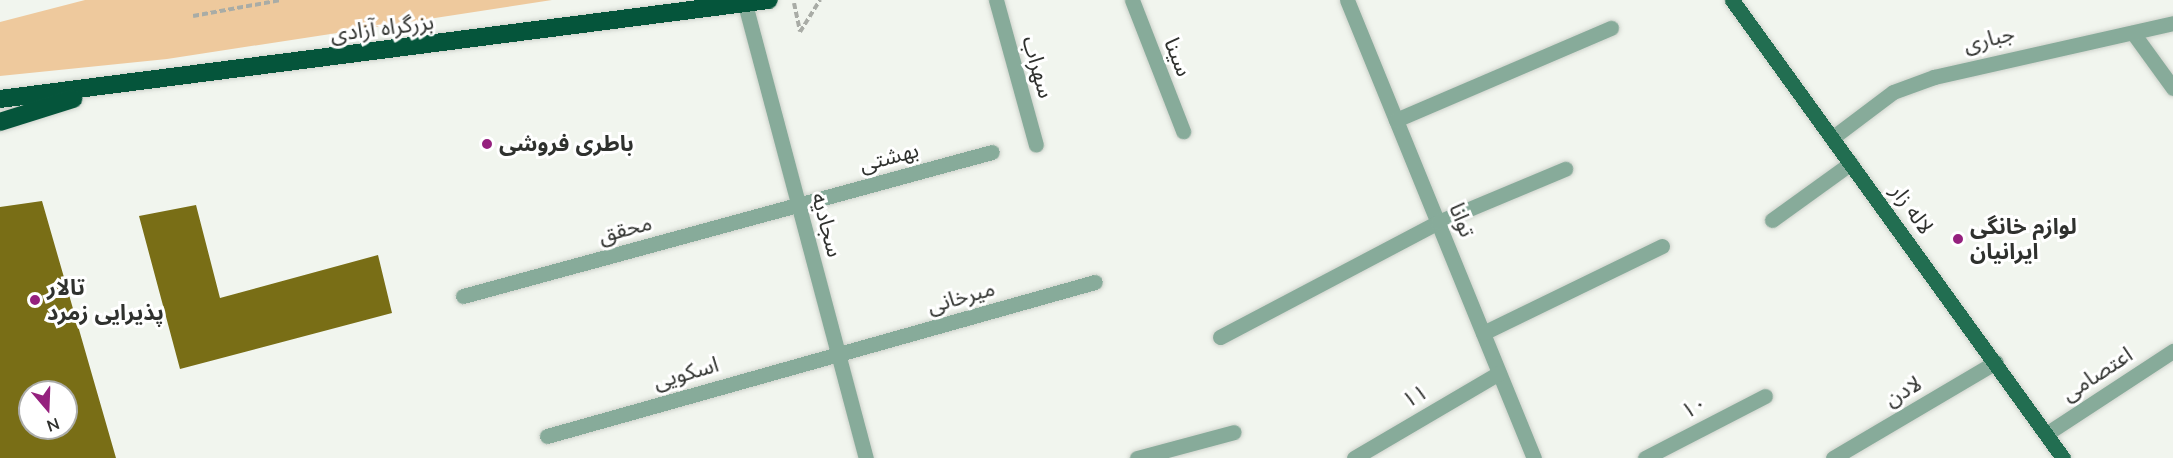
<!DOCTYPE html>
<html>
<head>
<meta charset="utf-8">
<style>
  body { margin:0 }
  #map { position:relative; width:2173px; height:458px; overflow:hidden; background:#f1f5ee; font-family:Mulish,"Noto Sans Arabic",sans-serif }
  div>[style] { position:absolute }
  .green>* { inset:0; background:#eec99d }
  .building>* { inset:0; background:#796e16 }
  .path>* { height:4px; margin-top:-2px; transform-origin:0; background:repeating-linear-gradient(90deg,#a9aca6 0 6px,transparent 0 9px) }
  .roads { filter:drop-shadow(0 0 2px #ced2cb) drop-shadow(0 0 2px #ced2cb) }
  .minor>* { height:15px; margin:-7.5px; padding:0 7.5px; transform-origin:7.5px; border-radius:7.5px; background:#87ab9a }
  .major>* { height:15px; margin:-7.5px; padding:0 7.5px; transform-origin:7.5px; border-radius:7.5px; background:#226e51 }
  .highway>* { height:18px; margin:-9px; padding:0 9px; transform-origin:9px; border-radius:9px; background:#05553b }
  .dots>* { width:16px; height:16px; translate:-50% -50%; box-sizing:border-box; border:3px solid #fff; border-radius:50% }
  span { translate:-50% -50%; white-space:nowrap; text-align:center; line-height:1.15; -webkit-text-stroke:6px #fff; paint-order:stroke }
  .street-label { font-size:22px; color:#2f312e }
  .poi-label { font-size:22px; color:#2f312e; font-weight:700 }
  .left { translate:0 -50%; text-align:left }
  .north { position:absolute; left:18px; top:380px; width:60px; height:60px; box-sizing:border-box; background:#fff; border:2px solid #acadab; border-radius:50%; rotate:161deg; font-size:16px; font-weight:700; line-height:24px; text-align:center; color:#2f312e }
  .north::after { content:''; display:block; margin:auto; width:21px; height:27px; background:#95217e; clip-path:polygon(50% 0,100% 100%,50% 72%,0 100%) }
</style>
</head>
<body>
<div id="map">
  <div class="green">
    <div style="clip-path:polygon(85px 0,552px 0,167px 59px,0 76px,0 22px)"></div>
  </div>
  <div class="building">
    <div style="clip-path:polygon(evenodd,42px 201px,116px 458px,0 458px,0 207px,42px 201px,30px 392px,66px 392px,66px 428px,30px 428px,30px 392px)"></div>
    <div style="clip-path:polygon(196px 205px,220px 298px,378px 255px,392px 313px,180px 369px,139px 216px)"></div>
  </div>
  <div class="path">
    <div style="left:794px;top:3px;width:29px;rotate:78deg"></div>
    <div style="left:193px;top:16px;width:89px;rotate:-10.3deg"></div>
    <div style="left:800px;top:32px;width:38px;rotate:-58deg"></div>
  </div>
  <div class="roads">
    <div class="minor">
      <div style="left:996px;top:0;width:150px;rotate:74.6deg"></div>
      <div style="left:1132px;top:0;width:141px;rotate:68.7deg"></div>
      <div style="left:1347px;top:0;width:495px;rotate:67.8deg"></div>
      <div style="left:745px;top:4px;width:470px;rotate:75.1deg"></div>
      <div style="left:2133px;top:33px;width:68px;rotate:54deg"></div>
      <div style="left:1396px;top:120px;width:234px;rotate:-23.2deg"></div>
      <div style="left:1832px;top:138px;width:76px;rotate:-37deg"></div>
      <div style="left:1893px;top:92px;width:44px;rotate:-20.1deg"></div>
      <div style="left:1934px;top:77px;width:245px;rotate:-12.7deg"></div>
      <div style="left:1772px;top:220px;width:97px;rotate:-35.8deg"></div>
      <div style="left:463px;top:296px;width:548px;rotate:-15.23deg"></div>
      <div style="left:1483px;top:333px;width:199px;rotate:-25.9deg"></div>
      <div style="left:1220px;top:337px;width:246px;rotate:-27.8deg"></div>
      <div style="left:1438px;top:222px;width:138px;rotate:-22.7deg"></div>
      <div style="left:2046px;top:434px;width:152px;rotate:-33.2deg"></div>
      <div style="left:547px;top:436px;width:569px;rotate:-15.7deg"></div>
      <div style="left:1137px;top:458px;width:100px;rotate:-15deg"></div>
      <div style="left:1354px;top:458px;width:168px;rotate:-30.4deg"></div>
      <div style="left:1645px;top:458px;width:135px;rotate:-27.3deg"></div>
      <div style="left:1833px;top:458px;width:189px;rotate:-30.5deg"></div>
    </div>
    <div class="major">
      <div style="left:1732px;top:0;width:565px;rotate:54.14deg"></div>
    </div>
    <div class="highway">
      <div style="left:0;top:99px;width:775px;rotate:-7.34deg"></div>
      <div style="left:0;top:122px;width:77px;rotate:-17.5deg"></div>
    </div>
  </div>
  <div class="dots">
    <div style="left:487px;top:144px;background:#95217e"></div>
    <div style="left:1958px;top:239px;background:#95217e"></div>
    <div style="left:35px;top:300px;background:#95217e"></div>
  </div>
  <div class="street-label">
    <span style="left:382px;top:28px;rotate:-7deg">بزرگراه آزادی</span>
    <span style="left:1989px;top:39px;rotate:-14deg">جباری</span>
    <span style="left:1178px;top:57px;rotate:68deg">سینا</span>
    <span style="left:1038px;top:67px;rotate:74deg">سهراب</span>
    <span style="left:889px;top:157px;rotate:-15deg">بهشتی</span>
    <span style="left:1912px;top:209px;rotate:54deg">لاله زار</span>
    <span style="left:1462px;top:220px;rotate:68deg">توانا</span>
    <span style="left:827px;top:225px;rotate:75deg">سجادیه</span>
    <span style="left:625px;top:229px;rotate:-15deg">محقق</span>
    <span style="left:961px;top:297px;rotate:-16deg">میرخانی</span>
    <span style="left:686px;top:373px;rotate:-16deg">اسکویی</span>
    <span style="left:2097px;top:374px;rotate:-33deg">اعتصامی</span>
    <span style="left:1903px;top:391px;rotate:-30deg">لادن</span>
    <span style="left:1415px;top:396px;rotate:-30deg">۱۱</span>
    <span style="left:1694px;top:407px;rotate:-28deg">۱۰</span>
  </div>
  <div class="poi-label">
    <span class="left" style="left:499px;top:144px">باطری فروشی</span>
    <span class="left" style="left:1970px;top:239px">لوازم خانگی<br>ایرانیان</span>
    <span class="left" style="left:47px;top:300px">تالار<br>پذیرایی زمرد</span>
  </div>
  <div class="north">N</div>
</div>
</body>
</html>
